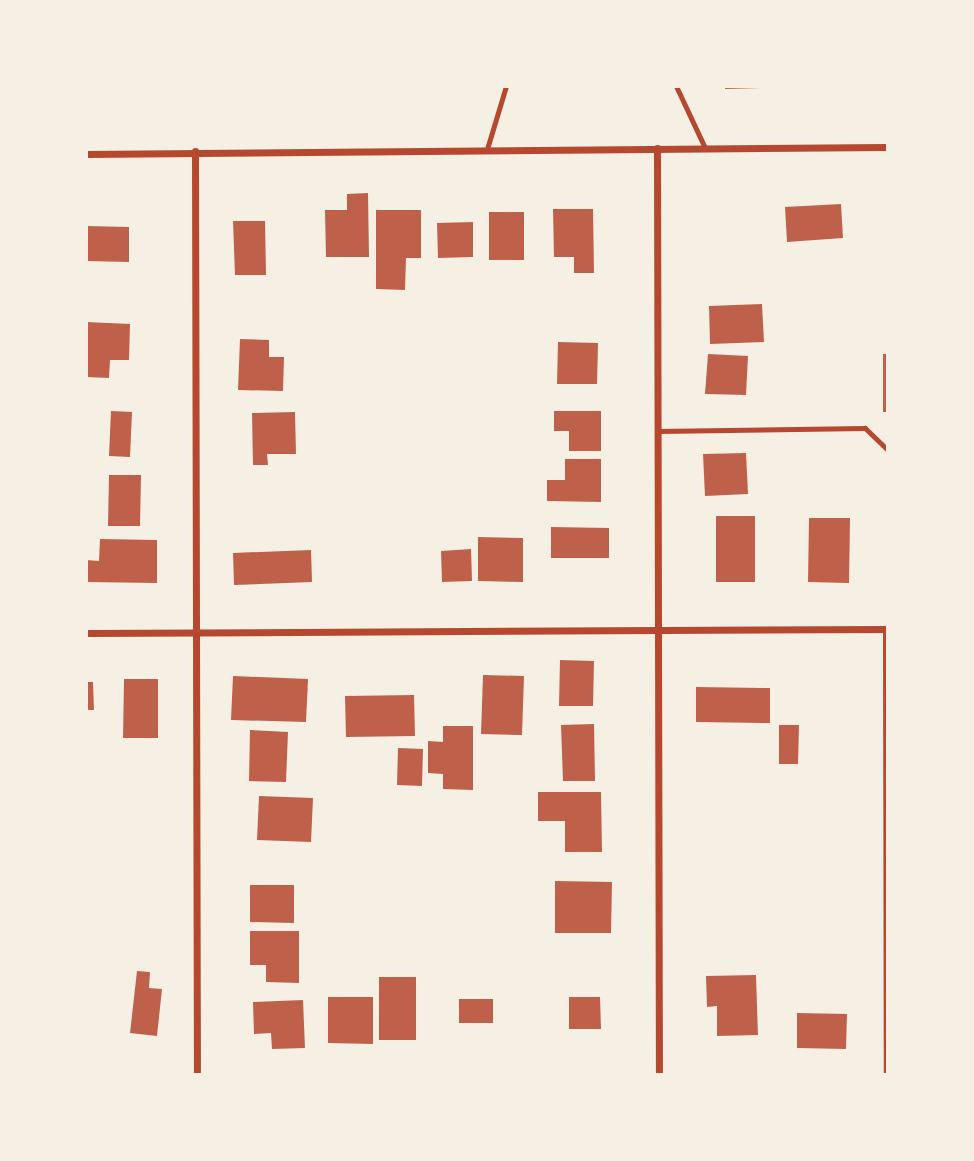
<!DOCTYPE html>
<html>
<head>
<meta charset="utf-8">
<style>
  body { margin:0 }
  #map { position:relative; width:974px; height:1161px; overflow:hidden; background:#f6efe4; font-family:"Crimson Pro",serif }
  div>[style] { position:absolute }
  .building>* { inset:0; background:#bf614a }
  .service>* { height:5px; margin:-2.5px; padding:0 2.5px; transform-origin:2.5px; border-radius:2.5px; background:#b5482f }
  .minor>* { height:7px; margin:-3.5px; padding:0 3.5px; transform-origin:3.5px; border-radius:3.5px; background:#b5482f }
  span { translate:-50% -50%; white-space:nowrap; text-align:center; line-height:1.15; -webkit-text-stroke:7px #f6efe4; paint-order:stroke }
  .frame { position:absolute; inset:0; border:88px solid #f6efe4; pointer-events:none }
</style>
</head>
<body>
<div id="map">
  <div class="building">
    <div style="clip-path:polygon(725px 86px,762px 86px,762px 88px,725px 89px)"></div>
    <div style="clip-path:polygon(368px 193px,369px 257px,326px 257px,325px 210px,347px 210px,347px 194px)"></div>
    <div style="clip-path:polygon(841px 204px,843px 238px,787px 242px,785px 207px)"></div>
    <div style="clip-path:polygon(553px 209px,593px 209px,594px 273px,574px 273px,574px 257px,554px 257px)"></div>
    <div style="clip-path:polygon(376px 210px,421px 210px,421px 258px,406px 258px,405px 290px,376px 289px)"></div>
    <div style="clip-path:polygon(489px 212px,524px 212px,524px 260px,489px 260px)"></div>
    <div style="clip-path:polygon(233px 221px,265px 221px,266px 275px,235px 275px)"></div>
    <div style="clip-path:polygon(473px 222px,473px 257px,438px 258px,437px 223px)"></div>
    <div style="clip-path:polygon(86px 226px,129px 227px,129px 262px,86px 261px)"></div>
    <div style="clip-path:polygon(762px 304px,764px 342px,710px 344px,709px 306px)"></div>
    <div style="clip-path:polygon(86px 322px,130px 324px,129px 360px,110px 360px,109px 378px,86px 377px)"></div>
    <div style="clip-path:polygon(240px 339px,269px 340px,269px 357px,284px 357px,283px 391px,238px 390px)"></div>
    <div style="clip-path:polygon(558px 342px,598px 343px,597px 384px,557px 384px)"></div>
    <div style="clip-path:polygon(708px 354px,748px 356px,746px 395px,705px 394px)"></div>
    <div style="clip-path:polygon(883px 354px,888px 354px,888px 412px,883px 412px)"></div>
    <div style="clip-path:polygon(111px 411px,132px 412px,130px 457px,109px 456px)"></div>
    <div style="clip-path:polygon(554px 411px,601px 411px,601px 451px,569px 451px,569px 431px,554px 431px)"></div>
    <div style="clip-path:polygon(295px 412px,296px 454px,267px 454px,268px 465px,253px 465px,252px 413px)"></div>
    <div style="clip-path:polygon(746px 453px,748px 494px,705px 496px,703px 454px)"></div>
    <div style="clip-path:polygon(565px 459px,601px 459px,601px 502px,547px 501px,547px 480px,565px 480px)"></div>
    <div style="clip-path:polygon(109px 475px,141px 475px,140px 526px,108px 526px)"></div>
    <div style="clip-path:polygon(716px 516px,755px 516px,755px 582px,716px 582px)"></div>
    <div style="clip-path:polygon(809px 518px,850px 518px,849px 583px,808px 582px)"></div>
    <div style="clip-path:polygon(551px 527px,609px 528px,609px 558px,551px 558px)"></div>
    <div style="clip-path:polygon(478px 537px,523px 538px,523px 582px,478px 581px)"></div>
    <div style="clip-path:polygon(100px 539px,157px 540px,157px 583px,86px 582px,86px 560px,99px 561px)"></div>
    <div style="clip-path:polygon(471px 549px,472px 581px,442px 582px,441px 551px)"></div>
    <div style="clip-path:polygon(311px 550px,312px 582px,234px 585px,233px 553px)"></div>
    <div style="clip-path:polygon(560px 660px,594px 661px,593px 706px,559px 706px)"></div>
    <div style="clip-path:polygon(483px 675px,524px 676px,522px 735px,481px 734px)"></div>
    <div style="clip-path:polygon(233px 676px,308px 679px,306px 722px,231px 720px)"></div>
    <div style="clip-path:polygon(124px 679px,158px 679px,158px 738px,123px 738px)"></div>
    <div style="clip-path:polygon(86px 682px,93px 682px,94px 710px,86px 710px)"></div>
    <div style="clip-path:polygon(696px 687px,770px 688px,770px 723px,696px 722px)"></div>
    <div style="clip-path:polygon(414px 695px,415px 736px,346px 737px,345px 696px)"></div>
    <div style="clip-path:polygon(594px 724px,595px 781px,563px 781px,561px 725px)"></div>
    <div style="clip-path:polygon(779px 725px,799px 725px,798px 764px,779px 764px)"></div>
    <div style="clip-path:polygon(443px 726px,473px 726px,473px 790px,443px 789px,443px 774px,428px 773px,428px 741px,443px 742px)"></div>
    <div style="clip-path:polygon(250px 730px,288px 732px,286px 782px,249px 781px)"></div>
    <div style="clip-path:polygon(398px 748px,423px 749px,422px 786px,397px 785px)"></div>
    <div style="clip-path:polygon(538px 792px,601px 792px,602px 852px,565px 852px,565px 821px,538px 821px)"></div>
    <div style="clip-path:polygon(259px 796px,313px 798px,311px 842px,257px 840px)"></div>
    <div style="clip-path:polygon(555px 881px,612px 882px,611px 933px,555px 933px)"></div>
    <div style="clip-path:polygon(250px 885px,294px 885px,294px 923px,250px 922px)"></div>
    <div style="clip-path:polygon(250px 931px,299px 931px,299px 983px,266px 982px,266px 965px,250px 965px)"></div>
    <div style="clip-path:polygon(137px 971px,150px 972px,149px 988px,162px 989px,157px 1036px,130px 1033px)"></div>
    <div style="clip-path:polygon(756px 975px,758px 1035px,717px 1036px,717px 1006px,707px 1007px,706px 976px)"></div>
    <div style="clip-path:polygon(379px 977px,416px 977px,416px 1040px,379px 1040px)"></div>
    <div style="clip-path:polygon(328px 997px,373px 997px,373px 1044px,328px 1043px)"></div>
    <div style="clip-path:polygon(569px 997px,600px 997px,601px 1029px,569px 1029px)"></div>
    <div style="clip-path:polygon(459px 999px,493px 999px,493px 1023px,459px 1023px)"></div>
    <div style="clip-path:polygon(303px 1000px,305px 1048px,272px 1049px,271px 1033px,254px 1034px,253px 1002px)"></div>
    <div style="clip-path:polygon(797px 1013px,847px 1014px,846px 1049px,797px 1048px)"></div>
  </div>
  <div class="service">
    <div style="left:676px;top:86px;width:68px;rotate:64.9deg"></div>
    <div style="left:487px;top:149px;width:66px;rotate:-73.2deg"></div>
    <div style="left:657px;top:431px;width:208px;rotate:-0.8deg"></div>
    <div style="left:865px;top:428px;width:32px;rotate:44deg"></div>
    <div style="left:885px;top:629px;width:446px;rotate:89.9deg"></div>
  </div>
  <div class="minor">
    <div style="left:657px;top:148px;width:927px;rotate:89.88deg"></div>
    <div style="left:195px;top:151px;width:924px;rotate:89.88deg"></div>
    <div style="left:86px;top:154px;width:802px;rotate:-0.5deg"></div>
    <div style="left:86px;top:633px;width:802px;rotate:-0.29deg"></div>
  </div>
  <div class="frame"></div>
</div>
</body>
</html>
